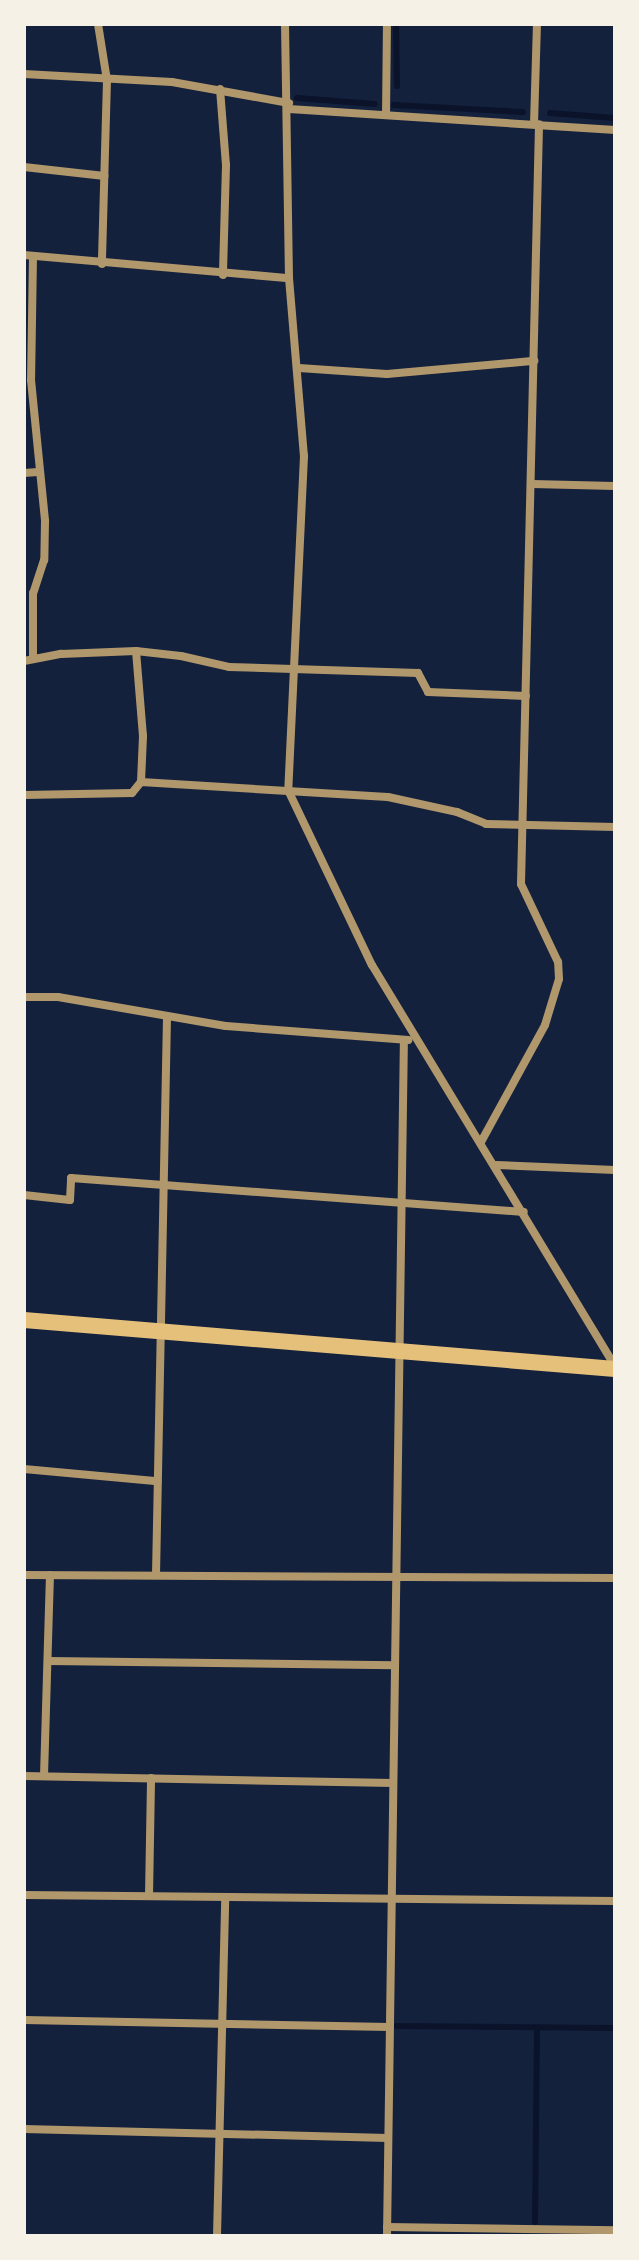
<!DOCTYPE html>
<html>
<head>
<meta charset="utf-8">
<style>
  body { margin:0 }
  #map { position:relative; width:639px; height:2260px; overflow:hidden; background:#14213d; font-family:"Golos Text",sans-serif }
  div>[style] { position:absolute }
  .stream>* { height:6px; margin:-3px; padding:0 3px; transform-origin:3px; border-radius:3px; background:#0b132b }
  .minor>* { height:8px; margin:-4px; padding:0 4px; transform-origin:4px; border-radius:4px; background:#b1986c }
  .secondary>* { height:16px; margin:-8px; padding:0 8px; transform-origin:8px; border-radius:8px; background:#e5c07b }
  span { translate:-50% -50%; white-space:nowrap; text-align:center; line-height:1.15; -webkit-text-stroke:8px #f6f1e7; paint-order:stroke }
  .frame { position:absolute; inset:0; border:26px solid #f6f1e7; pointer-events:none }
</style>
</head>
<body>
<div id="map">
  <div class="stream">
    <div style="left:396px;top:24px;width:62px;rotate:89.1deg"></div>
    <div style="left:297px;top:98px;width:78px;rotate:4.4deg"></div>
    <div style="left:394px;top:105px;width:129px;rotate:3.1deg"></div>
    <div style="left:550px;top:113px;width:65px;rotate:4.4deg"></div>
    <div style="left:396px;top:2026px;width:219px;rotate:0.5deg"></div>
    <div style="left:535px;top:2222px;width:194px;rotate:-89.4deg"></div>
  </div>
  <div class="minor">
    <div style="left:98px;top:24px;width:57px;rotate:80.9deg"></div>
    <div style="left:107px;top:80px;width:184px;rotate:91.6deg"></div>
    <div style="left:285px;top:24px;width:254px;rotate:89.1deg"></div>
    <div style="left:289px;top:278px;width:179px;rotate:85.2deg"></div>
    <div style="left:304px;top:456px;width:334px;rotate:92.7deg"></div>
    <div style="left:288px;top:790px;width:194px;rotate:64.4deg"></div>
    <div style="left:372px;top:965px;width:469px;rotate:58.8deg"></div>
    <div style="left:24px;top:74px;width:148px;rotate:3.1deg"></div>
    <div style="left:172px;top:82px;width:119px;rotate:10.2deg"></div>
    <div style="left:220px;top:89px;width:76px;rotate:85.5deg"></div>
    <div style="left:226px;top:165px;width:110px;rotate:91.6deg"></div>
    <div style="left:289px;top:109px;width:327px;rotate:3.7deg"></div>
    <div style="left:386px;top:115px;width:91px;rotate:-89.4deg"></div>
    <div style="left:534px;top:124px;width:100px;rotate:-88.3deg"></div>
    <div style="left:24px;top:167px;width:81px;rotate:6.4deg"></div>
    <div style="left:24px;top:255px;width:266px;rotate:5deg"></div>
    <div style="left:33px;top:256px;width:124px;rotate:90.9deg"></div>
    <div style="left:31px;top:380px;width:142px;rotate:84.3deg"></div>
    <div style="left:45px;top:521px;width:39px;rotate:91deg"></div>
    <div style="left:44px;top:560px;width:35px;rotate:108deg"></div>
    <div style="left:33px;top:593px;width:66px;rotate:90deg"></div>
    <div style="left:299px;top:368px;width:88px;rotate:3.9deg"></div>
    <div style="left:387px;top:374px;width:148px;rotate:-5.1deg"></div>
    <div style="left:24px;top:473px;width:14px;rotate:-4deg"></div>
    <div style="left:532px;top:484px;width:83px;rotate:1.4deg"></div>
    <div style="left:24px;top:661px;width:38px;rotate:-11deg"></div>
    <div style="left:61px;top:654px;width:75px;rotate:-2.3deg"></div>
    <div style="left:136px;top:651px;width:45px;rotate:6.3deg"></div>
    <div style="left:181px;top:656px;width:49px;rotate:12.9deg"></div>
    <div style="left:229px;top:667px;width:189px;rotate:1.8deg"></div>
    <div style="left:418px;top:673px;width:21px;rotate:62deg"></div>
    <div style="left:428px;top:692px;width:98px;rotate:2.3deg"></div>
    <div style="left:141px;top:782px;width:247px;rotate:3.5deg"></div>
    <div style="left:388px;top:797px;width:71px;rotate:12.3deg"></div>
    <div style="left:457px;top:812px;width:31px;rotate:22deg"></div>
    <div style="left:486px;top:824px;width:129px;rotate:1.3deg"></div>
    <div style="left:24px;top:795px;width:108px;rotate:-1.1deg"></div>
    <div style="left:132px;top:793px;width:14px;rotate:-51deg"></div>
    <div style="left:141px;top:782px;width:46px;rotate:-87.5deg"></div>
    <div style="left:143px;top:736px;width:85px;rotate:-94.7deg"></div>
    <div style="left:24px;top:997px;width:34px"></div>
    <div style="left:58px;top:997px;width:170px;rotate:9.8deg"></div>
    <div style="left:226px;top:1026px;width:183px;rotate:4.4deg"></div>
    <div style="left:481px;top:1142px;width:133px;rotate:-61.3deg"></div>
    <div style="left:545px;top:1025px;width:48px;rotate:-73.1deg"></div>
    <div style="left:559px;top:979px;width:17px;rotate:-93deg"></div>
    <div style="left:558px;top:962px;width:86px;rotate:-115.4deg"></div>
    <div style="left:521px;top:884px;width:760px;rotate:-88.64deg"></div>
    <div style="left:496px;top:1165px;width:119px;rotate:2.4deg"></div>
    <div style="left:24px;top:1195px;width:46px;rotate:6.2deg"></div>
    <div style="left:70px;top:1200px;width:22px;rotate:-87deg"></div>
    <div style="left:71px;top:1178px;width:454px;rotate:4.3deg"></div>
    <div style="left:24px;top:1469px;width:134px;rotate:5.2deg"></div>
    <div style="left:24px;top:1575px;width:591px;rotate:0.29deg"></div>
    <div style="left:156px;top:1575px;width:559px;rotate:-88.87deg"></div>
    <div style="left:48px;top:1661px;width:347px;rotate:0.7deg"></div>
    <div style="left:24px;top:1776px;width:369px;rotate:1.1deg"></div>
    <div style="left:44px;top:1776px;width:201px;rotate:-88.3deg"></div>
    <div style="left:24px;top:1895px;width:591px;rotate:0.58deg"></div>
    <div style="left:149px;top:1896px;width:118px;rotate:-89deg"></div>
    <div style="left:24px;top:2020px;width:366px;rotate:1.1deg"></div>
    <div style="left:24px;top:2129px;width:364px;rotate:1.4deg"></div>
    <div style="left:387px;top:2227px;width:228px;rotate:0.8deg"></div>
    <div style="left:217px;top:2236px;width:339px;rotate:-88.6deg"></div>
    <div style="left:387px;top:2236px;width:1196px;rotate:-89.19deg"></div>
  </div>
  <div class="secondary">
    <div style="left:24px;top:1320px;width:593px;rotate:4.74deg"></div>
  </div>
  <div class="frame"></div>
</div>
</body>
</html>
